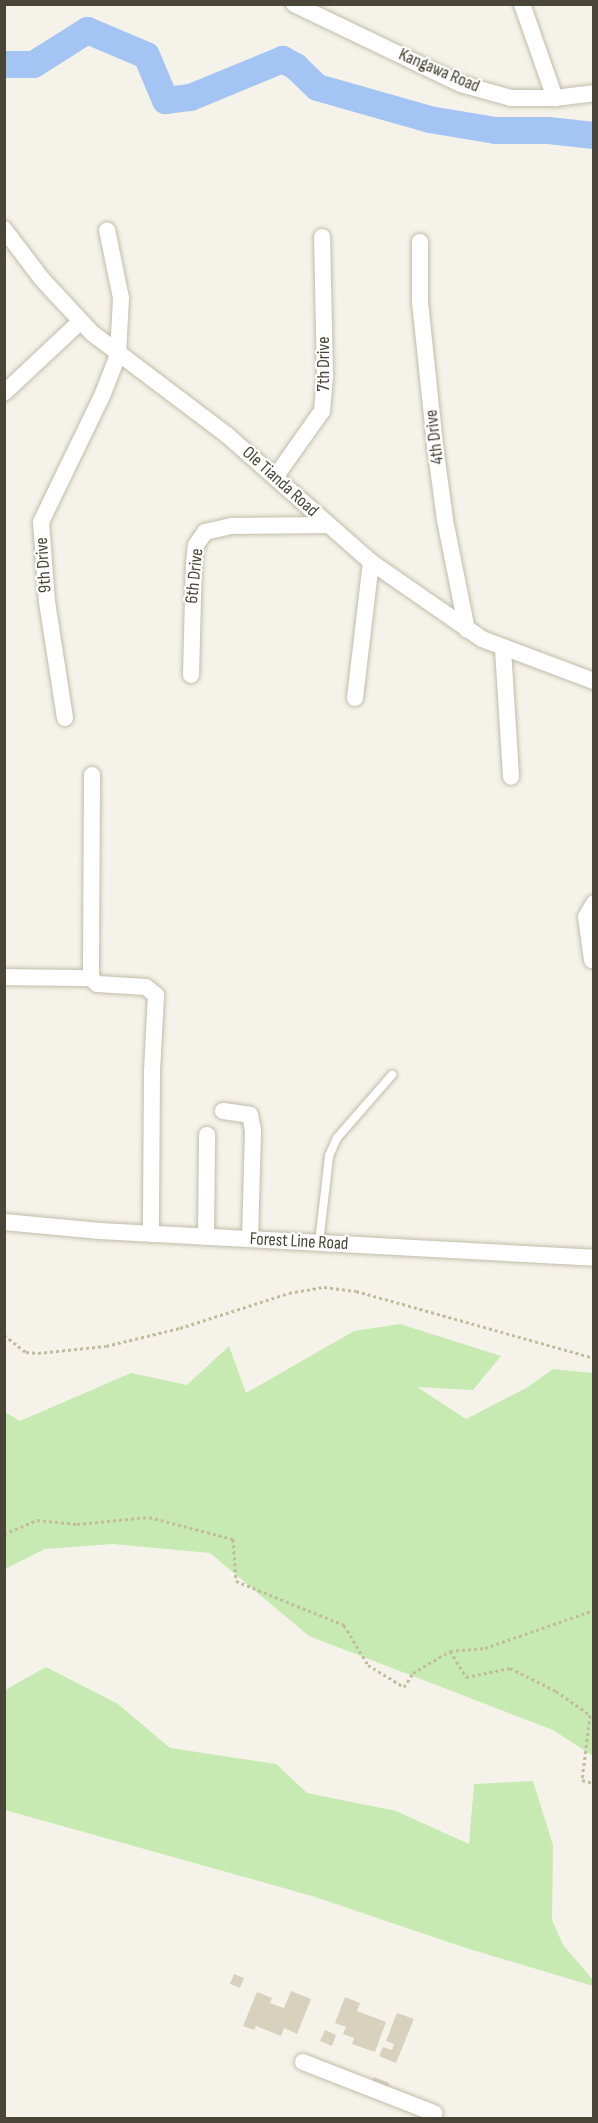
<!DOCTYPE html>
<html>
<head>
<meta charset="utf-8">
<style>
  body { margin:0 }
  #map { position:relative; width:598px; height:2123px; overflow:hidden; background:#f5f3e9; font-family:"Sofia Sans Condensed",sans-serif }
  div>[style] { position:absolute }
  .green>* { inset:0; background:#c6eab1 }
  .river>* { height:27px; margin:-13.5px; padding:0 13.5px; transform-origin:13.5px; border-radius:13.5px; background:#a4c5f3 }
  .building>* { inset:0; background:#d7d1be }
  .path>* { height:3px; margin-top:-1.5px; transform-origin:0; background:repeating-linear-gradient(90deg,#c3bc9c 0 3px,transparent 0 6px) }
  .roads { filter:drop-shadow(0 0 2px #c1bdab) drop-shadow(0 0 2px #c1bdab) }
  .lane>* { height:8px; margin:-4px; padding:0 4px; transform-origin:4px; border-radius:4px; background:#fff }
  .street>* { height:16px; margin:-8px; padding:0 8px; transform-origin:8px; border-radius:8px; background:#fff }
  span { translate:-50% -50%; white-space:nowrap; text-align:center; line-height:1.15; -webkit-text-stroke:4.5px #fff; paint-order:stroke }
  .street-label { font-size:18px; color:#494537 }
  .frame { position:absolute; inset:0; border:6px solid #494537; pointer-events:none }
</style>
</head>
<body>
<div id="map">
  <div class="green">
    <div style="clip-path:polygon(400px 1324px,501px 1356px,473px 1390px,417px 1387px,466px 1419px,528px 1387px,553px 1369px,593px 1373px,593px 1756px,553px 1730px,309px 1636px,210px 1553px,113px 1544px,45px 1549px,5px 1569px,5px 1412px,20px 1421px,131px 1373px,187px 1385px,229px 1346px,246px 1393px,354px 1331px)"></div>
    <div style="clip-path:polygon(46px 1667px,118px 1704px,170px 1748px,276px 1764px,307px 1793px,396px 1811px,469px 1844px,474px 1784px,533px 1781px,553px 1845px,552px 1920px,563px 1945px,593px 1980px,593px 1986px,466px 1948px,312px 1896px,5px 1810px,5px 1690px)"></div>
  </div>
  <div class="river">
    <div style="left:4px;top:64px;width:29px"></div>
    <div style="left:33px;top:64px;width:64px;rotate:-32.2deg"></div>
    <div style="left:87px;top:30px;width:64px;rotate:23deg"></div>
    <div style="left:146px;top:55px;width:49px;rotate:67.1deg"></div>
    <div style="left:165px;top:100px;width:25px;rotate:-7deg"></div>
    <div style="left:190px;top:97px;width:100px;rotate:-22.4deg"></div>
    <div style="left:282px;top:59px;width:15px;rotate:28deg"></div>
    <div style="left:295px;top:66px;width:30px;rotate:44deg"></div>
    <div style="left:317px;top:87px;width:116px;rotate:15.9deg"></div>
    <div style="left:429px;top:119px;width:67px;rotate:9.5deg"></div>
    <div style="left:495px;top:130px;width:53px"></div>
    <div style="left:548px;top:130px;width:46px;rotate:6.2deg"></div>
  </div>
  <div class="building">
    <div style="clip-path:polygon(234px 1974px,244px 1978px,240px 1988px,230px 1984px)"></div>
    <div style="clip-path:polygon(291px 1991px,311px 1999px,297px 2034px,284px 2028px,281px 2036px,256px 2026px,254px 2030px,243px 2026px,257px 1992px,272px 1998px,270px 2003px,284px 2008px)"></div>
    <div style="clip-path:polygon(345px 1997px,360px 2003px,357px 2011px,386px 2022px,375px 2052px,352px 2044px,354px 2038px,343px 2034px,346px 2027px,335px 2023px)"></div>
    <div style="clip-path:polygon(397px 2013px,414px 2019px,396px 2063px,379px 2056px,383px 2047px,392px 2050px,394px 2044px,386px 2041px)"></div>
    <div style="clip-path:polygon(325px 2030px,336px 2035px,332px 2046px,320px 2041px)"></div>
    <div style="clip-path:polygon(374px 2077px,389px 2083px,386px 2090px,371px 2084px)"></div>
  </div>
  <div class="path">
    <div style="left:4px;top:1335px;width:28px;rotate:38deg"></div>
    <div style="left:26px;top:1352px;width:12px;rotate:5deg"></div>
    <div style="left:38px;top:1353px;width:68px;rotate:-5.9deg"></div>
    <div style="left:106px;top:1346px;width:76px;rotate:-13.7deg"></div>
    <div style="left:180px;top:1328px;width:114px;rotate:-17.8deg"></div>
    <div style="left:289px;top:1293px;width:36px;rotate:-10deg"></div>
    <div style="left:324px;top:1287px;width:32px;rotate:7deg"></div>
    <div style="left:356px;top:1291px;width:247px;rotate:15.7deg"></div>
    <div style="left:4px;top:1534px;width:36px;rotate:-23deg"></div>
    <div style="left:37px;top:1520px;width:40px;rotate:5.7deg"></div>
    <div style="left:77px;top:1524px;width:72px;rotate:-5.6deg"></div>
    <div style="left:149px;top:1517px;width:87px;rotate:14.7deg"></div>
    <div style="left:233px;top:1539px;width:42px;rotate:85.9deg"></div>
    <div style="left:236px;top:1581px;width:117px;rotate:22.2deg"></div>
    <div style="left:344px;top:1625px;width:47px;rotate:59deg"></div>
    <div style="left:368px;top:1665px;width:42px;rotate:31.4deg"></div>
    <div style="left:404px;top:1687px;width:17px;rotate:-57deg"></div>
    <div style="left:413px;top:1673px;width:43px;rotate:-30.7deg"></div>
    <div style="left:450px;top:1651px;width:35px;rotate:-5deg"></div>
    <div style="left:485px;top:1648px;width:115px;rotate:-19.2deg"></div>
    <div style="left:450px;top:1651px;width:31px;rotate:58deg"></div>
    <div style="left:466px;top:1677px;width:45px;rotate:-11.6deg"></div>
    <div style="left:510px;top:1668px;width:51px;rotate:26.6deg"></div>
    <div style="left:556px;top:1691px;width:42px;rotate:35.2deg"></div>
    <div style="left:590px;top:1715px;width:65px;rotate:97deg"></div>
    <div style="left:582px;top:1780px;width:12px;rotate:14deg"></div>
  </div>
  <div class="roads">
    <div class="lane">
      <div style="left:319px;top:1243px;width:88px;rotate:-83.4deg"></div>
      <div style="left:329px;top:1156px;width:20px;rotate:-66deg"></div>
      <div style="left:337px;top:1138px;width:84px;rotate:-48.9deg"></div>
    </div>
    <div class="street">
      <div style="left:294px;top:4px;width:185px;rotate:25.6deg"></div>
      <div style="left:461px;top:84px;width:52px;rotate:15.6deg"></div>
      <div style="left:511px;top:98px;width:44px"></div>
      <div style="left:555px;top:98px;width:39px;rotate:-7deg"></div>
      <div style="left:522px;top:4px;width:100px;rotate:70.7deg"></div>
      <div style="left:4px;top:229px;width:61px;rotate:52.9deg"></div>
      <div style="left:41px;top:278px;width:75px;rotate:47.2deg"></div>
      <div style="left:92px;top:333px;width:169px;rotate:37.1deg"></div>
      <div style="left:227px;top:435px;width:192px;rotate:41.4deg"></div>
      <div style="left:371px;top:562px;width:135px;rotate:34.7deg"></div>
      <div style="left:482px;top:639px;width:120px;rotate:20.6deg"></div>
      <div style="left:420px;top:242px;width:60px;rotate:90deg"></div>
      <div style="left:420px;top:302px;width:144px;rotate:84deg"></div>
      <div style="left:435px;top:445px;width:76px;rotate:82.4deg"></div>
      <div style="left:445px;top:520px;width:112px;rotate:78.7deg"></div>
      <div style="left:4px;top:393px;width:104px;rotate:-43.1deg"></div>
      <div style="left:276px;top:476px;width:80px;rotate:-54.7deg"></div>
      <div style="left:322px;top:411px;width:34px;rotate:-85deg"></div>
      <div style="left:325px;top:377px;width:140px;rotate:-91.2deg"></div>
      <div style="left:503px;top:649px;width:128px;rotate:86.4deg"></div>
      <div style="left:191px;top:675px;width:112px;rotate:-88.5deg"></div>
      <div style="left:194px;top:563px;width:18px;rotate:-84deg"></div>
      <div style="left:196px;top:545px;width:16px;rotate:-55deg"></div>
      <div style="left:205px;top:532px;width:28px;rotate:-13deg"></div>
      <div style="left:232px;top:526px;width:96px;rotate:-0.6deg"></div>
      <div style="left:355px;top:698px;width:137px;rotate:-83.3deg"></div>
      <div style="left:65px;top:718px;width:117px;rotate:-98.8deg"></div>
      <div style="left:47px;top:602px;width:80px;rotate:-94.3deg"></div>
      <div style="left:41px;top:522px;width:140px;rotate:-64.2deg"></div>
      <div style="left:102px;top:396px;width:44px;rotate:-68.7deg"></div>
      <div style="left:118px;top:355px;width:57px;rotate:-87deg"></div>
      <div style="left:121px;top:298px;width:69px;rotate:-101.6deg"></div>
      <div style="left:92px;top:775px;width:203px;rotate:90.3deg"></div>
      <div style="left:91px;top:978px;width:8px;rotate:45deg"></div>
      <div style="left:97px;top:984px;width:49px;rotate:3.5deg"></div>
      <div style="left:146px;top:987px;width:13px;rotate:39deg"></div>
      <div style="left:156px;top:995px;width:77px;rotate:93deg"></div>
      <div style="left:152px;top:1072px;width:162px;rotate:90.4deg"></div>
      <div style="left:592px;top:960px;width:43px;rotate:-97.9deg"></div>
      <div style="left:586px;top:917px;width:16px;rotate:-60deg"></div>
      <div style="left:4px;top:977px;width:87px;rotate:0.7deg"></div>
      <div style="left:223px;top:1111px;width:27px;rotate:8deg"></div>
      <div style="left:250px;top:1115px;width:16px;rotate:79deg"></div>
      <div style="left:253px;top:1131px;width:108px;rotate:91.6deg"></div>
      <div style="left:4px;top:1222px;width:96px;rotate:5.4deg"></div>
      <div style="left:100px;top:1231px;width:495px;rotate:3.1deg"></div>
      <div style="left:206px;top:1237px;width:102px;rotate:-89.4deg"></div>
      <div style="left:303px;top:2062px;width:141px;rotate:21.3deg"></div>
    </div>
  </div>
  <div class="street-label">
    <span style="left:439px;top:71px;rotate:23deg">Kangawa Road</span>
    <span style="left:324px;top:364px;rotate:-90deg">7th Drive</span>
    <span style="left:435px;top:437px;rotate:-97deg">4th Drive</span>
    <span style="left:280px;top:482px;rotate:42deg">Ole Tianda Road</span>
    <span style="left:44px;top:565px;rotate:-94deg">9th Drive</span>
    <span style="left:195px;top:576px;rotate:-84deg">6th Drive</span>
    <span style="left:299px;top:1242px;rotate:3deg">Forest Line Road</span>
  </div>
  <div class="frame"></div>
</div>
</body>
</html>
